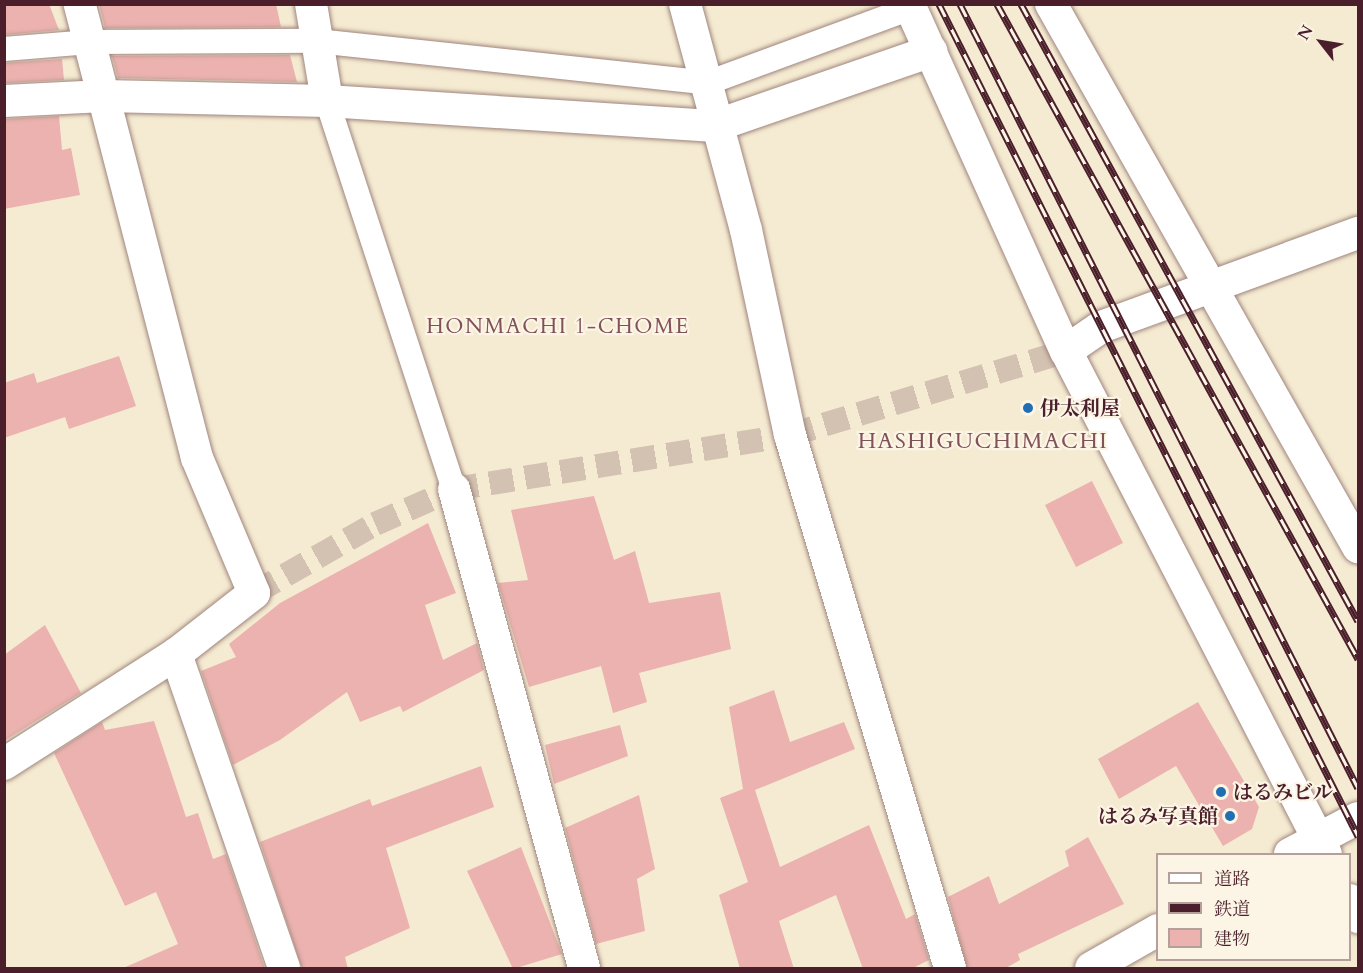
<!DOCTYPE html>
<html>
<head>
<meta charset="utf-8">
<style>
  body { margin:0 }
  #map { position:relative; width:1363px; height:973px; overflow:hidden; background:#f5ebd2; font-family:Cardo,"Noto Serif JP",serif }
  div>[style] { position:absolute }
  .building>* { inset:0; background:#ebb2af }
  .pedestrian-tunnel>* { height:24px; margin-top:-12px; transform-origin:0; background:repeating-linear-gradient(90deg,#d3c2b1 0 24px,transparent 0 36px) }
  .roads { filter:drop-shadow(0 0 2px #a0857e) drop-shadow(0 0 2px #a0857e) }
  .pedestrian>* { height:24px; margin:-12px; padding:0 12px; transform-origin:12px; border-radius:12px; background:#fff }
  .minor>* { height:32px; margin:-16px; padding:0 16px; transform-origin:16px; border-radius:16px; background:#fff }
  .rail>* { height:7px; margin-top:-3.5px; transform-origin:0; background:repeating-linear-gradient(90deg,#fcf5e5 0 14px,#4a1f2b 0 28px); box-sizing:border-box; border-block:2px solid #4a1f2b }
  .dots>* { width:16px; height:16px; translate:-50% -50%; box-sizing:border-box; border:3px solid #fcf5e5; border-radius:50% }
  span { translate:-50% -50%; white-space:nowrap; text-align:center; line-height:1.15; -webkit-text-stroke:4.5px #fcf5e5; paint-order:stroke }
  .poi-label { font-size:20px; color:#4a1f2b; font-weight:700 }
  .left { translate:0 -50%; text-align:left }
  .right { translate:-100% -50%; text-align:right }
  .neighbourhood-label { font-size:21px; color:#825259; letter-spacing:1.5px }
  .quarter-label { font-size:22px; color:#825259; letter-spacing:1.5px }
  .frame { position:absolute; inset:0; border:6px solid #4a1f2b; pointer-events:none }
  .legend { position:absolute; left:1156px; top:853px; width:195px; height:108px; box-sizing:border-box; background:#fcf5e5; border:2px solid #b59f9b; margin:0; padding:8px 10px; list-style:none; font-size:18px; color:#4a1f2b }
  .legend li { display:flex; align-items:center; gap:12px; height:30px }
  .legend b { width:30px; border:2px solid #b59f9b }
  .north { position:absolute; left:1291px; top:12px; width:60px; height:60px; -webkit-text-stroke:4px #fcf5e5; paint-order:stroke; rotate:301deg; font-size:16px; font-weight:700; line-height:24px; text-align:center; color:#4a1f2b }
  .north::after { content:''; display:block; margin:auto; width:21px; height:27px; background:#4a1f2b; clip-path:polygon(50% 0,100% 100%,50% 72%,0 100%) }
</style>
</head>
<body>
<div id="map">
  <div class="building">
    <div style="clip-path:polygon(4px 4px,49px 4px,59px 30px,4px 35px)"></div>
    <div style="clip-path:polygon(99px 4px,276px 4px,281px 27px,105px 28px)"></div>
    <div style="clip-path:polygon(290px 55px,297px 82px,118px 78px,112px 56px)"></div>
    <div style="clip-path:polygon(62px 59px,64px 80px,4px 83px,4px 63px)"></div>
    <div style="clip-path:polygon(59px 116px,62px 150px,71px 148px,80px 195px,4px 209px,4px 119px)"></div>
    <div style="clip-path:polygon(119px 356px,136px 406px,69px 429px,65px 417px,4px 438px,4px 383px,34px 373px,37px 383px)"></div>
    <div style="clip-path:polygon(1092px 481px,1123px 543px,1076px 567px,1045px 505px)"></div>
    <div style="clip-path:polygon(594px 496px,614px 560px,635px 551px,649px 603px,720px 592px,731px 649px,639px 673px,647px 702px,613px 713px,601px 666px,529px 687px,498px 583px,528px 580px,511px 510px)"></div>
    <div style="clip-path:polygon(428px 523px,456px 593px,425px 605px,443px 660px,477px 643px,484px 670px,403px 712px,400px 706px,360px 722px,347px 692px,280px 740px,233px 765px,201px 671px,236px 657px,229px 644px,280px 603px)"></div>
    <div style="clip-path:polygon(45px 625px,81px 693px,4px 741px,4px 655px)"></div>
    <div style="clip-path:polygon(774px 690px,790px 742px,844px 722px,855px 749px,755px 790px,780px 867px,869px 825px,906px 919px,915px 914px,929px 960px,911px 969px,863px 969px,836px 895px,779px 921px,794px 969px,740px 969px,719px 895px,748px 882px,720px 798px,743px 789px,729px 707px)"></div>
    <div style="clip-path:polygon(1198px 702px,1259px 807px,1252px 829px,1223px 846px,1176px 766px,1119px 799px,1098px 759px)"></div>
    <div style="clip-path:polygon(154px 721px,186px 817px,198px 813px,213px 859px,226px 854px,265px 969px,121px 969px,178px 944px,156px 892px,125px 906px,54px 753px,102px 722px,105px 730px)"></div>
    <div style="clip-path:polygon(620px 725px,628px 756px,554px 784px,545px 745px)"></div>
    <div style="clip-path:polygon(481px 766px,494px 807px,386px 848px,410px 928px,345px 957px,348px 969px,302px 969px,260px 842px,370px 799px,372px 806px)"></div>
    <div style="clip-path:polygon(639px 795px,655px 869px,637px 879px,645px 931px,596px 944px,565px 828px)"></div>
    <div style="clip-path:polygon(1088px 837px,1124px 904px,1018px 954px,1020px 960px,1004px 969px,967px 969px,948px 897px,989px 876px,999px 904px,1069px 866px,1065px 851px)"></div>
    <div style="clip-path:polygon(521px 847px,562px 954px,513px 969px,467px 871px)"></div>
  </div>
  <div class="pedestrian-tunnel">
    <div style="left:254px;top:593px;width:139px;rotate:-29.7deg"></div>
    <div style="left:375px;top:524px;width:86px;rotate:-23.9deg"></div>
    <div style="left:454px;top:489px;width:340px;rotate:-9.1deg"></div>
    <div style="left:790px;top:435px;width:288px;rotate:-16.9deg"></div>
  </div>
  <div class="roads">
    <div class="pedestrian">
      <div style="left:4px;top:49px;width:86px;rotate:-4.7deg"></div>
      <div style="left:90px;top:42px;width:227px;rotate:-0.3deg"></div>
      <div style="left:317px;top:41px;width:392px;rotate:6.1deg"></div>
      <div style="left:707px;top:83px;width:217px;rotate:-20.2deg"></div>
      <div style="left:327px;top:101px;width:408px;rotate:71.9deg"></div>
    </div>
    <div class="minor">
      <div style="left:311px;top:4px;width:98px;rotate:80.6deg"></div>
      <div style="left:685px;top:4px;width:234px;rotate:74.9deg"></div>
      <div style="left:746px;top:230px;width:210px;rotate:77.9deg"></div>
      <div style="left:790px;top:435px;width:556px;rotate:73.29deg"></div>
      <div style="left:909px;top:4px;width:381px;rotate:65.7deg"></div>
      <div style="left:1066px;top:351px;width:566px;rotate:62.67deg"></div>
      <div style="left:1051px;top:4px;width:624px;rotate:60.52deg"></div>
      <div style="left:4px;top:101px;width:100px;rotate:-2.9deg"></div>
      <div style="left:104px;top:96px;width:223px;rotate:1.3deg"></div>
      <div style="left:327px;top:101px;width:389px;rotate:3.7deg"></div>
      <div style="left:715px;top:126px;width:229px;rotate:-19.1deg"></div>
      <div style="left:1066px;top:351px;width:42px;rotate:-34.4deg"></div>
      <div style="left:1101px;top:327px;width:274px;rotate:-20.1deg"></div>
      <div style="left:454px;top:489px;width:496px;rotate:74.8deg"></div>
      <div style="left:176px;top:654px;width:332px;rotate:71deg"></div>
      <div style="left:4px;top:764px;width:204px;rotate:-32.6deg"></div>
      <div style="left:176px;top:654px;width:99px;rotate:-38deg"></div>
      <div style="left:254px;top:593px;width:147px;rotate:-112.9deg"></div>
      <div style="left:197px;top:458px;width:469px;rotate:-104.5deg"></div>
      <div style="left:1290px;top:854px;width:77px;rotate:-27.9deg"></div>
      <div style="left:1350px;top:900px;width:19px;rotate:65deg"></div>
      <div style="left:1091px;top:968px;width:77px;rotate:-29.6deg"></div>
    </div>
  </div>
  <div class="rail">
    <div style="left:939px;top:4px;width:932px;rotate:63.27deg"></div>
    <div style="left:960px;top:4px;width:879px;rotate:63.09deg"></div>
    <div style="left:997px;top:4px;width:748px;rotate:61.14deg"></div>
    <div style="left:1021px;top:4px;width:703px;rotate:61.36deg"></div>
  </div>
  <div class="dots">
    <div style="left:1028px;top:408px;background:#1f6fb2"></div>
    <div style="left:1221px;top:792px;background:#1f6fb2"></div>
    <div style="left:1230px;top:816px;background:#1f6fb2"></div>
  </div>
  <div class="poi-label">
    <span class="left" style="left:1040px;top:408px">伊太利屋</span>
    <span class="left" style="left:1233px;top:792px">はるみビル</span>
    <span class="right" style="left:1218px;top:816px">はるみ写真館</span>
  </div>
  <div class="neighbourhood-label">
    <span style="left:558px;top:327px">HONMACHI 1-CHOME</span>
  </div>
  <div class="quarter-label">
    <span style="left:983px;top:442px">HASHIGUCHIMACHI</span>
  </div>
  <div class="frame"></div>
  <ul class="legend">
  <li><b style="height:8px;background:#fff"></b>道路</li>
  <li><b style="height:8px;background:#4a1f2b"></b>鉄道</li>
  <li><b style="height:16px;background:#ebb2af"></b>建物</li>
  </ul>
  <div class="north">N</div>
</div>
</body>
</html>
